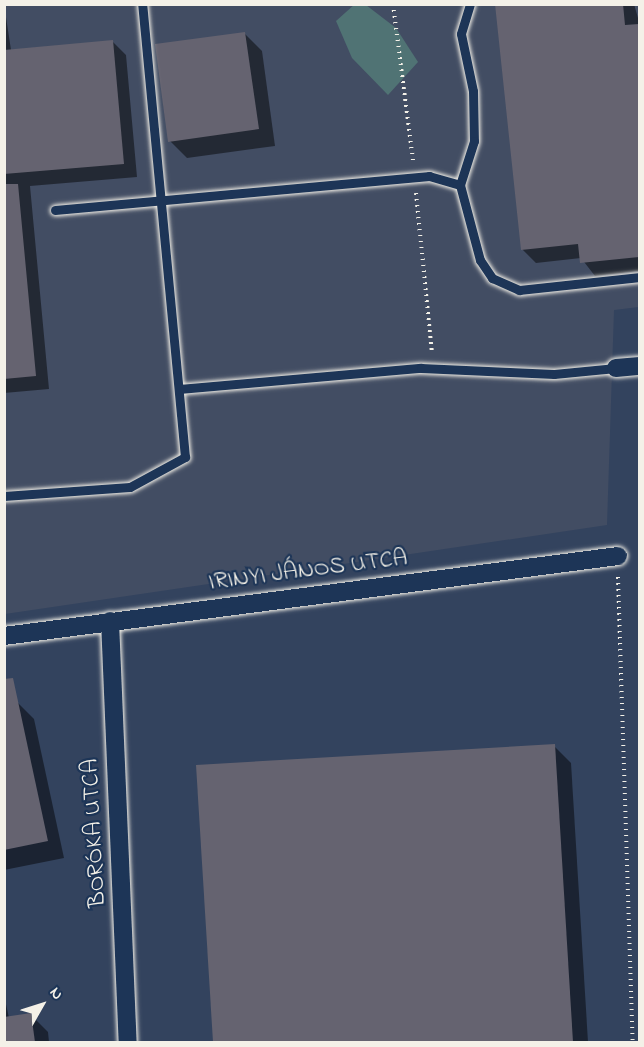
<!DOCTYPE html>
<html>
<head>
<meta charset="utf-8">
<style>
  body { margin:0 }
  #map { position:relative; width:644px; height:1047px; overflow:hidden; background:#33435e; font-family:"Indie Flower",sans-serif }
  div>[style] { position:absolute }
  .built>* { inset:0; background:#424d63 }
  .green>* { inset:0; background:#507374 }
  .shadow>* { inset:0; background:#0007 }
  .building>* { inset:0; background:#656370 }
  .path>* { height:4px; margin-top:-2px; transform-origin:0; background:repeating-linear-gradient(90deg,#f4f1e8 0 1.5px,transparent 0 6px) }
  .roads { filter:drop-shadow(0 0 2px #f4f1e8) drop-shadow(0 0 2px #f4f1e8) }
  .service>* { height:9px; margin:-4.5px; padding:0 4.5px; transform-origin:4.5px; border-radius:4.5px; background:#1d3557 }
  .minor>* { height:18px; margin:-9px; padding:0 9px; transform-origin:9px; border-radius:9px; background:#1d3557 }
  span { translate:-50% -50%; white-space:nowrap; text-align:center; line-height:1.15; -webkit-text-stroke:4.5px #1d3557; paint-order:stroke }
  .street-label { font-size:24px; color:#f4f1e8 }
  .frame { position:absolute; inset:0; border:6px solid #f4f1e8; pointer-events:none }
  .north { position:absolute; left:12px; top:975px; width:60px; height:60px; -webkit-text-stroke:4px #1d3557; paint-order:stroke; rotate:51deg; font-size:16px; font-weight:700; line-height:24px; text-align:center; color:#f4f1e8 }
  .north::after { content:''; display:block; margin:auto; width:21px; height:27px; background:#f4f1e8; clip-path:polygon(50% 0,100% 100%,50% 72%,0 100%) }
</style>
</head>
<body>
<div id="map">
  <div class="built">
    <div style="clip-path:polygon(4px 5px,639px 5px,639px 307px,614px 310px,607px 525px,5px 614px)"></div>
  </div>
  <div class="green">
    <div style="clip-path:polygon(355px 4px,366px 5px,396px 28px,418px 62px,388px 95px,352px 58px,336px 21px)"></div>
  </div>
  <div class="shadow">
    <div style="clip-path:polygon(4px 4px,11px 50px,112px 41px,126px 55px,137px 177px,30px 186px,49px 389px,4px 393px)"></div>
    <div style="clip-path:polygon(497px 4px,634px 4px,640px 25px,640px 271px,595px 276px,581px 258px,536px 263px,522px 249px)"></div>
    <div style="clip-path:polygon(245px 34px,262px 51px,275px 146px,187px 158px,170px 141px)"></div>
    <div style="clip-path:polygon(17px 702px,34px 719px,64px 858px,4px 870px,4px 705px)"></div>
    <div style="clip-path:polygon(554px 746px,571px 763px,588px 1042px,214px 1042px,197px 766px)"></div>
    <div style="clip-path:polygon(4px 995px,9px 1018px,31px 1015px,48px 1032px,49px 1042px,4px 1042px)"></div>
  </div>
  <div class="building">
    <div style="clip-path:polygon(495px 4px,623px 4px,625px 25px,639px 24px,639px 257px,580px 263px,578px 244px,521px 250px)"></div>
    <div style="clip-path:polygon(245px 32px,259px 129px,168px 142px,155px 44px)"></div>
    <div style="clip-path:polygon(113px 40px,124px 164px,4px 174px,4px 50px)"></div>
    <div style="clip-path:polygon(4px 184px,18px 184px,36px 376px,4px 379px)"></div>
    <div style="clip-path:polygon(13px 678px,48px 841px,4px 850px,4px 679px)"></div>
    <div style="clip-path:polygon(555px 744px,573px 1042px,213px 1042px,196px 765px)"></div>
    <div style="clip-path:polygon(31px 1013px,35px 1042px,4px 1042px,4px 1017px)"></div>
  </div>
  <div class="path">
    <div style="left:393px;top:4px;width:158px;rotate:82.7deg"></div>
    <div style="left:416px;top:193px;width:161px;rotate:84.3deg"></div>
    <div style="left:618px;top:577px;width:465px;rotate:88.2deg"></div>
  </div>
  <div class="roads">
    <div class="service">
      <div style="left:470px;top:4px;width:31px;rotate:107deg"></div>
      <div style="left:461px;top:34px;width:58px;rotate:78.1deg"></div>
      <div style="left:473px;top:91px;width:50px;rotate:88.9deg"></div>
      <div style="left:474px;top:141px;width:46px;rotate:107.7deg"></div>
      <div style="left:460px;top:185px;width:78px;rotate:75.1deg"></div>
      <div style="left:480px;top:260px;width:22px;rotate:56deg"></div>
      <div style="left:492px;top:278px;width:30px;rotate:24deg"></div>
      <div style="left:519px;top:290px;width:122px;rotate:-6.1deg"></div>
      <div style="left:55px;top:210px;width:376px;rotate:-5.2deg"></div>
      <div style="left:429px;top:176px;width:32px;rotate:16deg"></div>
      <div style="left:179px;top:389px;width:243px;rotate:-5deg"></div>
      <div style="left:421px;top:368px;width:133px;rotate:2.6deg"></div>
      <div style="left:554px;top:374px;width:62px;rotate:-5.5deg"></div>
      <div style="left:4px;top:496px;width:126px;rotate:-4.1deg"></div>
      <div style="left:130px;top:487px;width:63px;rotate:-28.6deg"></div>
      <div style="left:185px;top:457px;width:455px;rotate:-95.4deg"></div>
    </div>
    <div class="minor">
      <div style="left:616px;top:368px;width:24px;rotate:-5deg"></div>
      <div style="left:110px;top:621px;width:421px;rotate:87.6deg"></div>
      <div style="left:4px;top:636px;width:619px;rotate:-7.42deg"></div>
    </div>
  </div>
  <div class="street-label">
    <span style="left:308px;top:571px;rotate:-7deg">IRINYI JÁNOS UTCA</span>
    <span style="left:95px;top:833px;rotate:-93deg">BORÓKA UTCA</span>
  </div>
  <div class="frame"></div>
  <div class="north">N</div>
</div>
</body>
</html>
